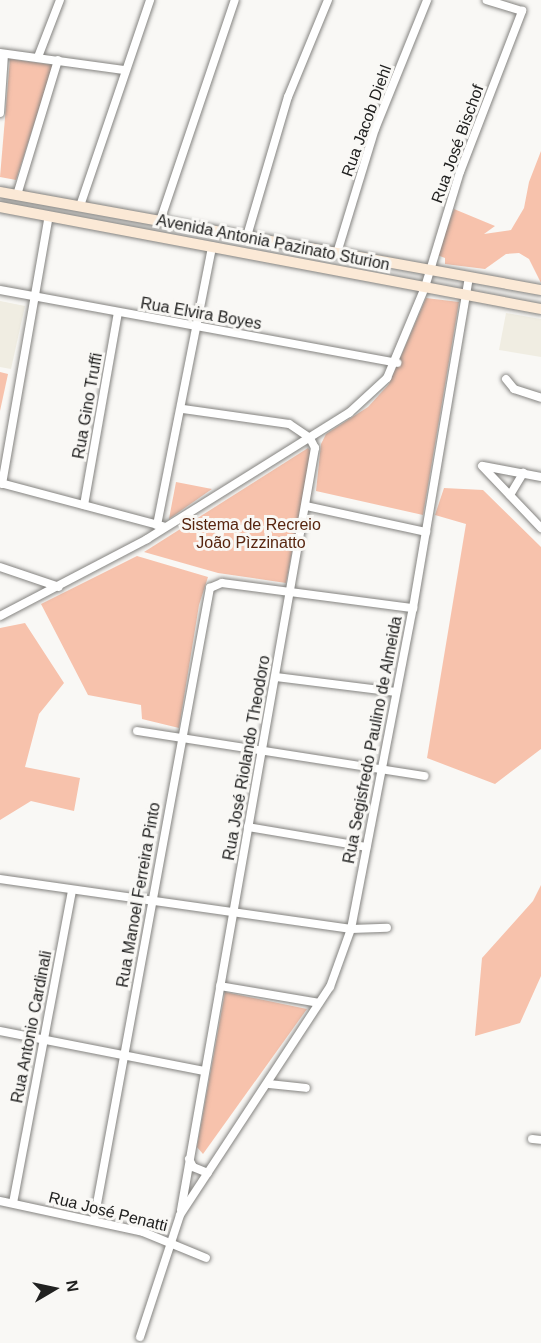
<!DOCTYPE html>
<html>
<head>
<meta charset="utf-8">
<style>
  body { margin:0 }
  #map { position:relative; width:541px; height:1343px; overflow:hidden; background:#f9f8f5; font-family:Helvetica,sans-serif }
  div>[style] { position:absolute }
  .built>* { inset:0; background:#f0ede2 }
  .green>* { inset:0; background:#f7c2ac }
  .roads { filter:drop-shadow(0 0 2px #848380) drop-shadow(0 0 2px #848380) }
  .minor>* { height:8px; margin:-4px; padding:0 4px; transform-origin:4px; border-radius:4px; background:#fff }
  .secondary>* { height:10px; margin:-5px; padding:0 5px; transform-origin:5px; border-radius:5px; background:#fbe9d6 }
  span { translate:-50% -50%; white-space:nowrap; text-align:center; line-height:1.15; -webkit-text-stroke:6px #f9f8f5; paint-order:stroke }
  .street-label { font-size:16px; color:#212120 }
  .park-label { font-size:16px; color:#57250f }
  .north { position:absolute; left:24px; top:1259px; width:60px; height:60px; -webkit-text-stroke:4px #f9f8f5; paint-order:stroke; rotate:81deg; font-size:16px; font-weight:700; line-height:24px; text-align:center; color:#212120 }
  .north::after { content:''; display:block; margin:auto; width:21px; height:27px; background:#212120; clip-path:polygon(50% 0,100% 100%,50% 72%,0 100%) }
</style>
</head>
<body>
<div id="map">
  <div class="built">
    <div style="clip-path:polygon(0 301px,25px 306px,11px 369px,0 367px)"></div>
    <div style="clip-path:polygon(506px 313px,541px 319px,541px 357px,499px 350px)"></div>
  </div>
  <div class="green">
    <div style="clip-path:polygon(10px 59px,53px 65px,16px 180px,0 177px)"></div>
    <div style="clip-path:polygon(541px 151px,541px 283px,529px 259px,519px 253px,506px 254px,485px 269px,445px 264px,445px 258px,437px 255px,454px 209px,495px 226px,484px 234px,511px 230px,524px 208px,529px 182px)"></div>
    <div style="clip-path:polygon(426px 298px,459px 302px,423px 515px,316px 491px,321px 444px,326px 434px,368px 407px,389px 384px)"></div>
    <div style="clip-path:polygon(0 372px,8px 374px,0 411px)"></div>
    <div style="clip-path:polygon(308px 448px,311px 452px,286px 583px,218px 573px,144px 552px)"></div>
    <div style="clip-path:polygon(176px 482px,212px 489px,169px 519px)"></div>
    <div style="clip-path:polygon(444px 488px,483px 490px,541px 547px,541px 749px,495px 784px,427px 758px,466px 524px,435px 515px)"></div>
    <div style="clip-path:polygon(137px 556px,208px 577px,199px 605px,179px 728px,142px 719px,141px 705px,88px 695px,41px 604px)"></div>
    <div style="clip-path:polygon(25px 623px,64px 683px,39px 714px,25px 767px,80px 778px,74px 811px,31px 801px,0 820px,0 628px)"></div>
    <div style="clip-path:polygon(541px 885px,541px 976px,520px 1023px,475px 1036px,482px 958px,533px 901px)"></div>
    <div style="clip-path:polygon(225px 992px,307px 1009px,203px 1154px,197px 1147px)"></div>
  </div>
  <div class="roads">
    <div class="minor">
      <div style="left:0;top:53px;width:125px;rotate:7.8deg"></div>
      <div style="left:38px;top:57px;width:61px;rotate:-68.9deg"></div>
      <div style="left:0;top:113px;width:59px;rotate:-86.1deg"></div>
      <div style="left:17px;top:195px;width:141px;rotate:-73.1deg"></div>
      <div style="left:80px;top:206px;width:218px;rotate:-71.2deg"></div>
      <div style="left:160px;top:221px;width:233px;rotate:-71.3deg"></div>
      <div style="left:247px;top:236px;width:145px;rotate:-73.6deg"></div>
      <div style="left:288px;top:97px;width:105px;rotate:-67.6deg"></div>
      <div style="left:337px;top:253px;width:130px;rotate:-73deg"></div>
      <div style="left:375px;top:129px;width:139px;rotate:-68deg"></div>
      <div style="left:0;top:290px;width:404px;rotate:10.4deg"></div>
      <div style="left:506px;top:379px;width:13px;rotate:51deg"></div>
      <div style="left:514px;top:389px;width:28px;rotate:18deg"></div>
      <div style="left:482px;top:466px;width:86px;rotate:46.4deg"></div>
      <div style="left:483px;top:466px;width:59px;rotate:10.7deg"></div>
      <div style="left:0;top:483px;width:168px;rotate:14.9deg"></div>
      <div style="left:2px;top:484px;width:272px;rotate:-80.1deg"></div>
      <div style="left:510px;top:495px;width:26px;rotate:-59deg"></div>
      <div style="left:84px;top:505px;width:195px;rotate:-80deg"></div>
      <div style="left:306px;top:506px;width:123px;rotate:12.2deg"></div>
      <div style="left:157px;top:525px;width:284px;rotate:-78.8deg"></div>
      <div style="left:0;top:567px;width:62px;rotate:18.7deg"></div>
      <div style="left:0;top:616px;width:166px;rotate:-27.6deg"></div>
      <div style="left:147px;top:539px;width:238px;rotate:-32deg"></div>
      <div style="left:349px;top:413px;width:52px;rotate:-42.6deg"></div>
      <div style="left:387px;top:378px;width:99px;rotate:-67.3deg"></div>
      <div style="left:425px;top:287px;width:120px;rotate:-73.1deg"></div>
      <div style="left:460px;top:172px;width:173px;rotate:-68.9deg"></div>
      <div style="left:522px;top:11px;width:37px;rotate:-163deg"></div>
      <div style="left:276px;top:677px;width:121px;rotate:7.1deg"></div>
      <div style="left:137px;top:731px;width:291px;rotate:8.9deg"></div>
      <div style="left:248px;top:827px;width:120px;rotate:9.6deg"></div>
      <div style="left:0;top:879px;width:355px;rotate:8.1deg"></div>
      <div style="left:351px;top:929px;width:36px;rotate:-2deg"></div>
      <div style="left:220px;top:986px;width:100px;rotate:9.7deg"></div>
      <div style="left:0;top:1031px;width:208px;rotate:11.1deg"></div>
      <div style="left:269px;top:1084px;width:37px;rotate:6deg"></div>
      <div style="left:532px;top:1139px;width:9px;rotate:6deg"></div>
      <div style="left:189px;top:1159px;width:9px;rotate:63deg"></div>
      <div style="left:193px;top:1167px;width:16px;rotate:22deg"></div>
      <div style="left:0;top:1201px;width:146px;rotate:12.2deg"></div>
      <div style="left:143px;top:1232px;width:68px;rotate:22.4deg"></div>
      <div style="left:13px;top:1203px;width:318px;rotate:-79.3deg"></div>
      <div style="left:181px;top:1210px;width:774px;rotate:-80.03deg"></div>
      <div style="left:315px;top:448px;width:11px;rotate:-117deg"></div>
      <div style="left:310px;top:438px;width:25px;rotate:-146deg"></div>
      <div style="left:289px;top:424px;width:107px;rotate:-171.9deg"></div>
      <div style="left:94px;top:1220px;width:643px;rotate:-79.6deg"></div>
      <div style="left:210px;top:588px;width:13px;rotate:-23deg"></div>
      <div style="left:222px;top:583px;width:193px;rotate:7.5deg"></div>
      <div style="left:140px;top:1337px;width:128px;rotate:-71.8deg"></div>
      <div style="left:180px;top:1215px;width:273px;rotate:-56.7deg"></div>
      <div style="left:330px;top:987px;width:62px;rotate:-70.1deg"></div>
      <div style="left:351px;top:929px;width:327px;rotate:-79.1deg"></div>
      <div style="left:413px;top:608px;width:336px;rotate:-80.4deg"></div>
    </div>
    <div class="secondary">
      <div style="left:0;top:192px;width:550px;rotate:10.27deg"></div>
      <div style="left:0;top:207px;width:551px;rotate:10.68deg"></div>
    </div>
  </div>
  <div class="street-label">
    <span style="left:367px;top:121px;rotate:-70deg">Rua Jacob Diehl</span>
    <span style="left:458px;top:144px;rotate:-70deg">Rua José Bischof</span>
    <span style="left:273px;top:243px;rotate:11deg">Avenida Antonia Pazinato Sturion</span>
    <span style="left:201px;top:314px;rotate:10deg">Rua Elvira Boyes</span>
    <span style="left:88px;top:406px;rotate:-80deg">Rua Gino Truffi</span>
    <span style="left:373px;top:740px;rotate:-79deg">Rua Segisfredo Paulino de Almeida</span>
    <span style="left:247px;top:758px;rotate:-80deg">Rua José Riolando Theodoro</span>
    <span style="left:139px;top:895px;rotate:-80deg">Rua Manoel Ferreira Pinto</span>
    <span style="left:32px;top:1027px;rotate:-79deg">Rua Antonio Cardinali</span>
    <span style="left:108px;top:1212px;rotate:14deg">Rua José Penatti</span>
  </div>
  <div class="park-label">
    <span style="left:251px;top:534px">Sistema de Recreio<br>João Pìzzinatto</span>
  </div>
  <div class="north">N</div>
</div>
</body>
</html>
